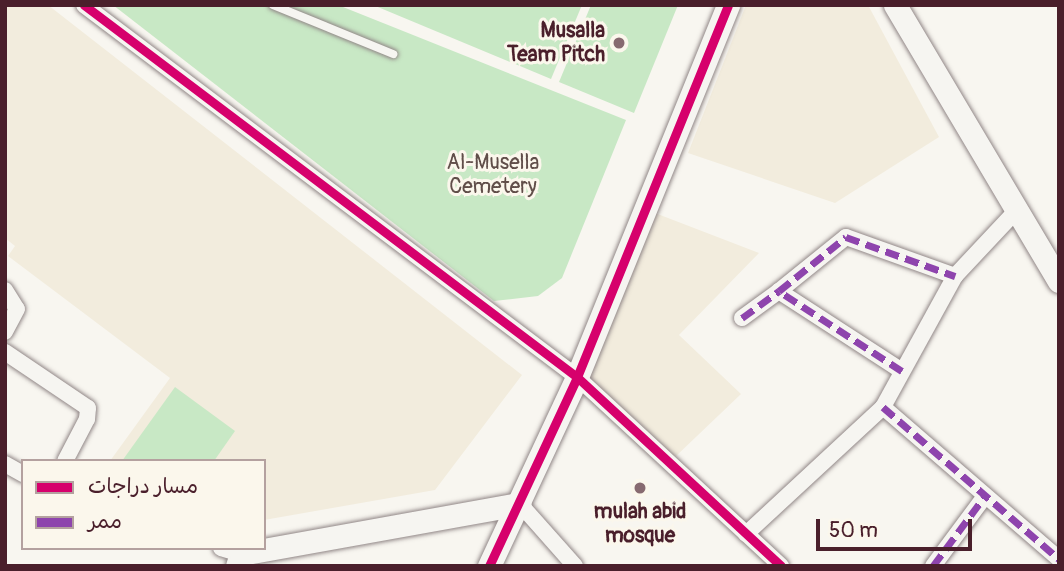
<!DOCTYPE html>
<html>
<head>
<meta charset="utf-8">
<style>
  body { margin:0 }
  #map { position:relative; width:1064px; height:571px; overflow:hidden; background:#f8f6f0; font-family:Pangolin,"Playpen Sans Arabic",sans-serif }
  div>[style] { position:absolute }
  .built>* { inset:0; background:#f2ecdd }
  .green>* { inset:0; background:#c8e8c5 }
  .roads { filter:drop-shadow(0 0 2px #918787) drop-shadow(0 0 2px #918787) }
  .lane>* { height:8px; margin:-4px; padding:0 4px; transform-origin:4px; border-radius:4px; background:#f6f5f1 }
  .street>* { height:16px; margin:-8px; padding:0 8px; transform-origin:8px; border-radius:8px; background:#f6f5f1 }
  .secondary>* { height:23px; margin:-11.5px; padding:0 11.5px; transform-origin:11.5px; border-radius:11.5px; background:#f6f5f1 }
  .quiet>* { height:7px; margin-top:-3.5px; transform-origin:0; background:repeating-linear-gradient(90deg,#8e44ad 0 14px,transparent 0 21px) }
  .cycleway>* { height:9px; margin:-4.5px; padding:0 4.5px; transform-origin:4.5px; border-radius:4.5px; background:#d6006c }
  .dots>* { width:19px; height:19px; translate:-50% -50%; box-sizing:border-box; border:4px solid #fbf7ec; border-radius:50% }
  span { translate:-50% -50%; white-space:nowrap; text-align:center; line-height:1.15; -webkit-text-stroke:6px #fbf7ec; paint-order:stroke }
  .poi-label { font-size:21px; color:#4a1f2b; font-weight:700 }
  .right { translate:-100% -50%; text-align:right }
  .park-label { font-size:21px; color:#604e49 }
  .frame { position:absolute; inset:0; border:7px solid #4a1f2b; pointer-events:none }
  .legend { position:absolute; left:21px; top:459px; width:245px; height:91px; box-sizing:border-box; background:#fbf7ec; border:2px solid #b4a19f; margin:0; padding:9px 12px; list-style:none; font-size:21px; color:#4a1f2b }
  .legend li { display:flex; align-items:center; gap:14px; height:35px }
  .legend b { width:35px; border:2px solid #b4a19f }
  .scale { position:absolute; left:816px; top:519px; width:156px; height:32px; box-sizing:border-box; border:4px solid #4a1f2b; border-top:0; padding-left:9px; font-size:21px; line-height:24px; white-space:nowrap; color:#4a1f2b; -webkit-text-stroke:5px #fbf7ec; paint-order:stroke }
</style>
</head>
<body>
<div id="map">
  <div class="built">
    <div style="clip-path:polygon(5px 5px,48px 5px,522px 375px,435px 490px,264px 520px,264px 461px,110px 461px,170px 378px,8px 256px,15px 246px,5px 238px)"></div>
    <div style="clip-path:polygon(746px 5px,868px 5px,939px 137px,835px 203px,688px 153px)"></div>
    <div style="clip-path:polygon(655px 213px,759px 253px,679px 335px,741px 394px,675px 457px,585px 376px)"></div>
  </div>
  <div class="green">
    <div style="clip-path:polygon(113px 5px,338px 5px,626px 120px,562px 278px,538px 296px,494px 301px)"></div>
    <div style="clip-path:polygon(373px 5px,582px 5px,551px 79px)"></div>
    <div style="clip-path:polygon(591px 5px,678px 5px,634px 113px,559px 82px)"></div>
    <div style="clip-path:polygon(175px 387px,235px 431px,214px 461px,122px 461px)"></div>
  </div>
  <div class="roads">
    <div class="lane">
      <div style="left:273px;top:5px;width:130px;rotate:22.2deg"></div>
    </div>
    <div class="street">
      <div style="left:84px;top:5px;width:618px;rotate:37.04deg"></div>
      <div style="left:577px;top:377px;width:278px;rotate:42.8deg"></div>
      <div style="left:5px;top:290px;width:22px;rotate:58deg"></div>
      <div style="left:17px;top:309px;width:26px;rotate:118deg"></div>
      <div style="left:742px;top:318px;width:46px;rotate:-36.1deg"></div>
      <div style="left:5px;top:352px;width:100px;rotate:34deg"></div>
      <div style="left:88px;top:408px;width:11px;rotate:95deg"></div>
      <div style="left:87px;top:419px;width:47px;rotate:117.6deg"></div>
      <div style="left:902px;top:371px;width:147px;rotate:-147deg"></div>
      <div style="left:779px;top:291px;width:86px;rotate:-38.9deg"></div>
      <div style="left:846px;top:237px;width:116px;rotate:19.7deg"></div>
      <div style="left:883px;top:407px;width:233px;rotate:40.8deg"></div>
      <div style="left:5px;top:464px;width:21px;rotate:29deg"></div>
      <div style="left:520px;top:504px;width:83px;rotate:48.4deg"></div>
      <div style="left:746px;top:534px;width:187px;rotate:-42.8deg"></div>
      <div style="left:883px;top:407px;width:149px;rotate:-61.2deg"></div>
      <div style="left:955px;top:276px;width:88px;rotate:-46.8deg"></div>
      <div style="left:221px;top:548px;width:21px;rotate:17deg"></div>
      <div style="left:933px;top:566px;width:87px;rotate:-53.4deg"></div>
    </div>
    <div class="secondary">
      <div style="left:895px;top:5px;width:321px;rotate:59.3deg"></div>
      <div style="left:237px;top:566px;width:13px;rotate:-72deg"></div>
      <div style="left:241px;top:554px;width:283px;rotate:-10.2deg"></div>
      <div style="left:489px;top:566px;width:208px;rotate:-65deg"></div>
      <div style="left:577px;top:377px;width:401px;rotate:-67.9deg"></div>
    </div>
  </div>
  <div class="quiet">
    <div style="left:742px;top:318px;width:46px;rotate:-36.1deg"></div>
    <div style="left:902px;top:371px;width:147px;rotate:-147deg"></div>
    <div style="left:779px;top:291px;width:86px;rotate:-38.9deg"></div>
    <div style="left:846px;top:237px;width:116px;rotate:19.7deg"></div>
    <div style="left:883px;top:407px;width:233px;rotate:40.8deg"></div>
    <div style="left:933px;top:566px;width:87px;rotate:-53.4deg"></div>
  </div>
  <div class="cycleway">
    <div style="left:84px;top:5px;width:618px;rotate:37.04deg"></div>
    <div style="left:577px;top:377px;width:278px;rotate:42.8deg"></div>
    <div style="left:489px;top:566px;width:208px;rotate:-65deg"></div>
    <div style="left:577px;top:377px;width:401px;rotate:-67.9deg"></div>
  </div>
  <div class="dots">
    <div style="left:619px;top:43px;background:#876a70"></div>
    <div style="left:640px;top:488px;background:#876a70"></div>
  </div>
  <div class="poi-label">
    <span class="right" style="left:605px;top:43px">Musalla<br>Team Pitch</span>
    <span style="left:640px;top:524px">mulah abid<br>mosque</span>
  </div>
  <div class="park-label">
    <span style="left:493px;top:175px">Al-Musella<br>Cemetery</span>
  </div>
  <div class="frame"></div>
  <ul class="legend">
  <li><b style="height:9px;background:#d6006c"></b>مسار دراجات</li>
  <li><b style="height:9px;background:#8e44ad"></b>ممر</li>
  </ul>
  <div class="scale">50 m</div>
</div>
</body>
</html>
